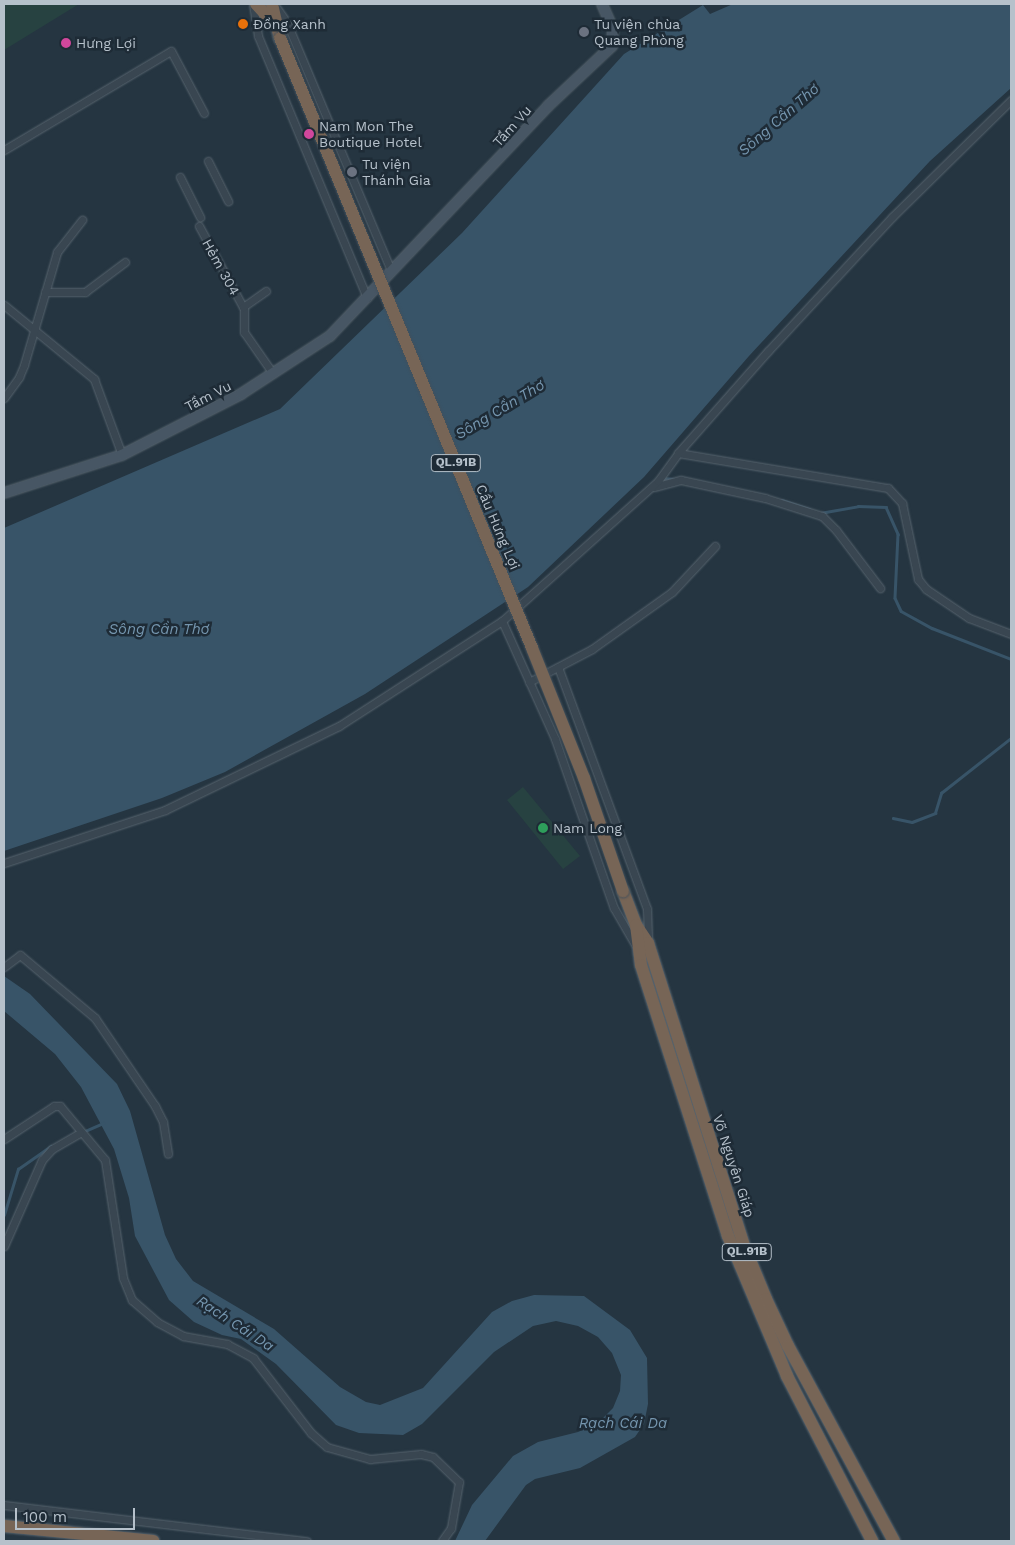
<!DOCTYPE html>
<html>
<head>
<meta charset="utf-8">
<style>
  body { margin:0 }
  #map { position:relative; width:1015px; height:1545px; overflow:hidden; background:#253541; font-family:"Work Sans",sans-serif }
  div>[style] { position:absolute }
  .green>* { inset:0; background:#274241 }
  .water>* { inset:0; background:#385468 }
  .stream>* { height:2.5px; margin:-1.25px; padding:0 1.25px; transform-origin:1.25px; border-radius:1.25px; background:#385468 }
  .roads { filter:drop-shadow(0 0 1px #57646e) drop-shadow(0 0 1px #57646e) }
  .street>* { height:7px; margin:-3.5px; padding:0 3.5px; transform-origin:3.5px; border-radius:3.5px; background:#394651 }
  .secondary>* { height:10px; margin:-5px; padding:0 5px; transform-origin:5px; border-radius:5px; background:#475664 }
  .highway>* { height:12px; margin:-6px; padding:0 6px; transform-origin:6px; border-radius:6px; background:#776556 }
  .bridges { filter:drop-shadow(0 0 1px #44515b) drop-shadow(0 0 1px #44515b) }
  .highway-bridge>* { height:12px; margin:-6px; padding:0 6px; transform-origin:6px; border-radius:6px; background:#776556 }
  .dots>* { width:14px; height:14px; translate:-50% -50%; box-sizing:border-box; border:2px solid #1e2b36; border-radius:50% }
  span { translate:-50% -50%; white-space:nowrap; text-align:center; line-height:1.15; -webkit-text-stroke:5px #1e2b36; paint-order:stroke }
  .shield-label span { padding:1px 4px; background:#1e2b36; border:1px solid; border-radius:4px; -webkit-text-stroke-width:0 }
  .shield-label { font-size:12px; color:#b6c1cb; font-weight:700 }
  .poi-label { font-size:14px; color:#b6c1cb }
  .left { translate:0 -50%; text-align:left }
  .street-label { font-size:14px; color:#b6c1cb }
  .water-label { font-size:15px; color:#7596af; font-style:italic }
  .frame { position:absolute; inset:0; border:5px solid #b6c1cb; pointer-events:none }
  .scale { position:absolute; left:15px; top:1508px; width:120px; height:22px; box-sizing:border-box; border:2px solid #b6c1cb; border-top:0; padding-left:6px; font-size:15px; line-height:18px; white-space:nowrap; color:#b6c1cb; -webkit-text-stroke:4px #1e2b36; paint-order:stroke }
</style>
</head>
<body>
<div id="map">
  <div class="green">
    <div style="clip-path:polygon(4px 4px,79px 4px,4px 50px)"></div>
    <div style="clip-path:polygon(523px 787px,580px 856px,563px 869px,507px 800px)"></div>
  </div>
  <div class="water">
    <div style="clip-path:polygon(733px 4px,1011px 4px,1011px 88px,930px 161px,749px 356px,644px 477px,528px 587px,365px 694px,225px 772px,162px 798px,4px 851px,4px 528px,280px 409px,462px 233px,624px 54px,703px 5px,710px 14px)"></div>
    <div style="clip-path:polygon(4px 976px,30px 994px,117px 1084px,130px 1111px,165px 1235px,176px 1259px,193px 1281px,274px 1329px,340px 1387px,366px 1402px,380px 1405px,423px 1388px,492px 1312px,512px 1301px,534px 1295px,584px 1296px,630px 1330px,647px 1358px,648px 1404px,644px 1424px,635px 1437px,580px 1468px,535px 1479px,526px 1485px,485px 1541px,455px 1541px,472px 1505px,513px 1456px,538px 1442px,578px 1432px,598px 1423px,613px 1408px,620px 1391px,621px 1375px,612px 1353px,598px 1337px,578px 1326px,556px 1321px,533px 1326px,494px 1352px,422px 1424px,403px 1435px,359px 1433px,336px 1425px,276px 1364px,241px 1339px,222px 1335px,194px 1322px,169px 1300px,135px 1236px,129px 1198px,114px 1149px,81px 1087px,55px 1054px,4px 1011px)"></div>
  </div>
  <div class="stream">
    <div style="left:662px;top:478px;width:12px;rotate:5deg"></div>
    <div style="left:782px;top:500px;width:29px;rotate:18deg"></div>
    <div style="left:820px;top:513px;width:39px;rotate:-10deg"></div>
    <div style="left:858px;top:506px;width:28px;rotate:2deg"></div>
    <div style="left:886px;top:507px;width:30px;rotate:66deg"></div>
    <div style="left:898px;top:534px;width:64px;rotate:92.7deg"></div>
    <div style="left:895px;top:598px;width:14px;rotate:65deg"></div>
    <div style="left:901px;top:611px;width:35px;rotate:29deg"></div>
    <div style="left:932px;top:628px;width:85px;rotate:21.4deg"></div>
    <div style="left:893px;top:818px;width:19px;rotate:12deg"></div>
    <div style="left:912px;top:822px;width:25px;rotate:-21deg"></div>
    <div style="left:935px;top:813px;width:21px;rotate:-73deg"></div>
    <div style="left:941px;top:793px;width:89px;rotate:-38.2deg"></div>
    <div style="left:83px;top:1132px;width:22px;rotate:-24deg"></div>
    <div style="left:4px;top:1215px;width:48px;rotate:-73.1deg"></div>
    <div style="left:18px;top:1169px;width:40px;rotate:-34.9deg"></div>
  </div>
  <div class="roads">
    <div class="street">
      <div style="left:253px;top:4px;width:32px;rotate:81deg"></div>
      <div style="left:258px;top:36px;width:284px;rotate:67.4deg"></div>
      <div style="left:276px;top:7px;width:19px;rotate:55deg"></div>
      <div style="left:287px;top:23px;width:268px;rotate:67.2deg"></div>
      <div style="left:4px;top:150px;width:194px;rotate:-30.7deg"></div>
      <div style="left:171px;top:51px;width:70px;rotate:62deg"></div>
      <div style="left:208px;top:161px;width:45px;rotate:63.4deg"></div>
      <div style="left:180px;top:177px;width:45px;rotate:63.4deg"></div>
      <div style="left:199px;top:226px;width:94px;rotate:61.5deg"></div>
      <div style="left:244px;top:309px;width:23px;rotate:90deg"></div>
      <div style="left:244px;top:332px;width:49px;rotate:55deg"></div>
      <div style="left:45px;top:292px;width:40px"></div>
      <div style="left:85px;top:292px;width:50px;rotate:-36.9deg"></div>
      <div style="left:4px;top:305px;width:117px;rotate:39.4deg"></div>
      <div style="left:94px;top:379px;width:81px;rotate:69.8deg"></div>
      <div style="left:243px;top:307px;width:28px;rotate:-35deg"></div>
      <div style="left:4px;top:398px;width:26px;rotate:-54deg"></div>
      <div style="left:19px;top:377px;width:13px;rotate:-67deg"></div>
      <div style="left:24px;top:365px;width:118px;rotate:-73.7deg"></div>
      <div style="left:57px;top:252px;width:41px;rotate:-52deg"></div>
      <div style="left:678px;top:453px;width:213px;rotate:9.5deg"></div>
      <div style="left:888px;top:488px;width:21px;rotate:47deg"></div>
      <div style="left:902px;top:503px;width:78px;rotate:78.1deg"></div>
      <div style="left:918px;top:579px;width:13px;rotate:51deg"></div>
      <div style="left:926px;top:589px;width:52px;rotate:34deg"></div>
      <div style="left:969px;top:618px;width:45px;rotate:20.9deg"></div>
      <div style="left:654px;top:487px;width:28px;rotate:-15deg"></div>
      <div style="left:681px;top:480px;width:86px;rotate:12.1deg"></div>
      <div style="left:765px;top:498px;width:60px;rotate:17.5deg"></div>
      <div style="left:822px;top:516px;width:20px;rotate:45deg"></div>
      <div style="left:836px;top:530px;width:73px;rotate:52.8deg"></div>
      <div style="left:502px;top:621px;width:129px;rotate:65.8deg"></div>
      <div style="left:555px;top:739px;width:179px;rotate:70.8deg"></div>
      <div style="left:614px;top:908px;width:46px;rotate:60.1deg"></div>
      <div style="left:558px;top:667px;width:258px;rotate:69.8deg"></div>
      <div style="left:647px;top:909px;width:31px;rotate:88deg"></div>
      <div style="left:529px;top:682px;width:71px;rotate:-27.6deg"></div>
      <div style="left:592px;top:649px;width:98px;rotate:-35.5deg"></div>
      <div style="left:672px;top:592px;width:63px;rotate:-46.9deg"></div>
      <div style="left:4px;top:863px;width:169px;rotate:-18.2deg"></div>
      <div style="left:165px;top:810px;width:193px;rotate:-25.8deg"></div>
      <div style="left:339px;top:726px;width:194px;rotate:-32.8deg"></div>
      <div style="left:502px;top:621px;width:210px;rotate:-41.9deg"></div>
      <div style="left:658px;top:481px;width:34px;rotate:-54deg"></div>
      <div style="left:678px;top:453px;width:136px;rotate:-48.6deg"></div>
      <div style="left:768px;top:351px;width:183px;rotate:-47.2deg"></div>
      <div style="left:892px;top:217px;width:167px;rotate:-44.5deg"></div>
      <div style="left:4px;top:967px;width:20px;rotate:-37deg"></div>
      <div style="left:20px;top:955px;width:98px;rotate:40deg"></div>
      <div style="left:95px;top:1018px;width:107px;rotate:55.7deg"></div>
      <div style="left:155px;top:1106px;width:18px;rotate:63deg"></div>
      <div style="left:163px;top:1122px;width:32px;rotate:81deg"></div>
      <div style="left:4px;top:1139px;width:60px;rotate:-33.4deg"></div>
      <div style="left:54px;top:1106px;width:6px"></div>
      <div style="left:60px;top:1106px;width:70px;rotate:50.2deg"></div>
      <div style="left:105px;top:1160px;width:119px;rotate:81.3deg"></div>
      <div style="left:123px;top:1278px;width:24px;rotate:68deg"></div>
      <div style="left:132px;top:1300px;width:33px;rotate:41deg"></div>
      <div style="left:157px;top:1322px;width:30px;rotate:28deg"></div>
      <div style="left:183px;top:1336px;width:45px;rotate:10.3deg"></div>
      <div style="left:227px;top:1344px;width:30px;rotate:28deg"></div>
      <div style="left:253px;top:1358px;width:95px;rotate:52.3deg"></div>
      <div style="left:311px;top:1433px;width:21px;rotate:41deg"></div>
      <div style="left:327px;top:1447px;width:45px;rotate:15.6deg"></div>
      <div style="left:370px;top:1459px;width:51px;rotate:-5.6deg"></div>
      <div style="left:421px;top:1454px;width:12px;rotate:14deg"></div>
      <div style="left:433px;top:1457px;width:36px;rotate:44deg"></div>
      <div style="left:459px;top:1482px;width:47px;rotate:99.9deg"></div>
      <div style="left:451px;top:1528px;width:16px;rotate:125deg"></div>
      <div style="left:4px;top:1246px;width:94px;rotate:-66.2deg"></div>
      <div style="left:42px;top:1160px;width:15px;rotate:-48deg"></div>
      <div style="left:52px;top:1149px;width:32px;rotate:-30deg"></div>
      <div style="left:4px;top:1505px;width:305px;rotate:6.8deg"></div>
    </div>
    <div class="secondary">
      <div style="left:4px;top:493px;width:124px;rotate:-17.9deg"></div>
      <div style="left:122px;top:455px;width:134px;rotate:-27.1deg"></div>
      <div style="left:241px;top:394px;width:106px;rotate:-33.1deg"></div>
      <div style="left:330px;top:336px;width:317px;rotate:-46.5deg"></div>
      <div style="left:548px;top:106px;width:88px;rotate:-43.2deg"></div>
      <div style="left:612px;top:46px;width:17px;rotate:-87deg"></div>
      <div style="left:613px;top:29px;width:27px;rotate:-114deg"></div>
    </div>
    <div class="highway">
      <div style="left:256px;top:4px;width:25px;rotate:47deg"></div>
      <div style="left:272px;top:4px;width:35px;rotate:77deg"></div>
      <div style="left:623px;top:891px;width:36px;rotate:69deg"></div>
      <div style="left:636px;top:925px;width:22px;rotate:56deg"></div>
      <div style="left:648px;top:943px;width:320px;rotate:72.4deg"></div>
      <div style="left:745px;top:1248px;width:55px;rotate:67.6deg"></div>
      <div style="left:766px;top:1299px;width:52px;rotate:64.9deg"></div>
      <div style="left:788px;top:1346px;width:222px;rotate:61.5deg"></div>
      <div style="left:636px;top:925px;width:40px;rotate:82.9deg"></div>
      <div style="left:641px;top:965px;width:285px;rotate:72.2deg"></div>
      <div style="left:728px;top:1236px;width:152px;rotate:67.1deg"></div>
      <div style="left:787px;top:1376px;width:186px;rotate:62.7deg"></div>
      <div style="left:4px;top:1526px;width:150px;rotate:5.7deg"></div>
    </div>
  </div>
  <div class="bridges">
    <div class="highway-bridge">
      <div style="left:280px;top:38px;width:660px;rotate:67.55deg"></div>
      <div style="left:532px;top:648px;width:140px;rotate:68.2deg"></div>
      <div style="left:584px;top:778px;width:120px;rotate:71deg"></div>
    </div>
  </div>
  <div class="dots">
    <div style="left:243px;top:24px;background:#e8710a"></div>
    <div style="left:584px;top:32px;background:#6b7280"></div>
    <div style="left:66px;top:43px;background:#d1479c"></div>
    <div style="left:309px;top:134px;background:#d1479c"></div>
    <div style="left:352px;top:172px;background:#6b7280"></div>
    <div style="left:543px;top:828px;background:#2e9e5b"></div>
  </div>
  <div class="shield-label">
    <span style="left:456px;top:463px">QL.91B</span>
    <span style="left:747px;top:1252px">QL.91B</span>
  </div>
  <div class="poi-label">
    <span class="left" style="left:253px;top:24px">Đồng Xanh</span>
    <span class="left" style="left:594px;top:32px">Tu viện chùa<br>Quang Phòng</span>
    <span class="left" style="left:76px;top:43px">Hưng Lợi</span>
    <span class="left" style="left:319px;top:134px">Nam Mon The<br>Boutique Hotel</span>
    <span class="left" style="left:362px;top:172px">Tu viện<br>Thánh Gia</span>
    <span class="left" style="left:553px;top:828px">Nam Long</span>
  </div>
  <div class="street-label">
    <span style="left:512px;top:126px;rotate:-48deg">Tầm Vu</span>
    <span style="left:221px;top:267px;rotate:61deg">Hẻm 304</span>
    <span style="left:208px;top:396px;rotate:-27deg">Tầm Vu</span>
    <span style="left:498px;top:527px;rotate:67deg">Cầu Hưng Lợi</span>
    <span style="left:734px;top:1166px;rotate:72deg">Võ Nguyên Giáp</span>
  </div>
  <div class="water-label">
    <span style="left:779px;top:120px;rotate:-41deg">Sông Cần Thơ</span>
    <span style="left:500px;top:410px;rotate:-31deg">Sông Cần Thơ</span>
    <span style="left:159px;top:630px">Sông Cần Thơ</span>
    <span style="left:235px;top:1324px;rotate:33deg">Rạch Cái Da</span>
    <span style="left:623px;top:1424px">Rạch Cái Da</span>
  </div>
  <div class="frame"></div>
  <div class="scale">100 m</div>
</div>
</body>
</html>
